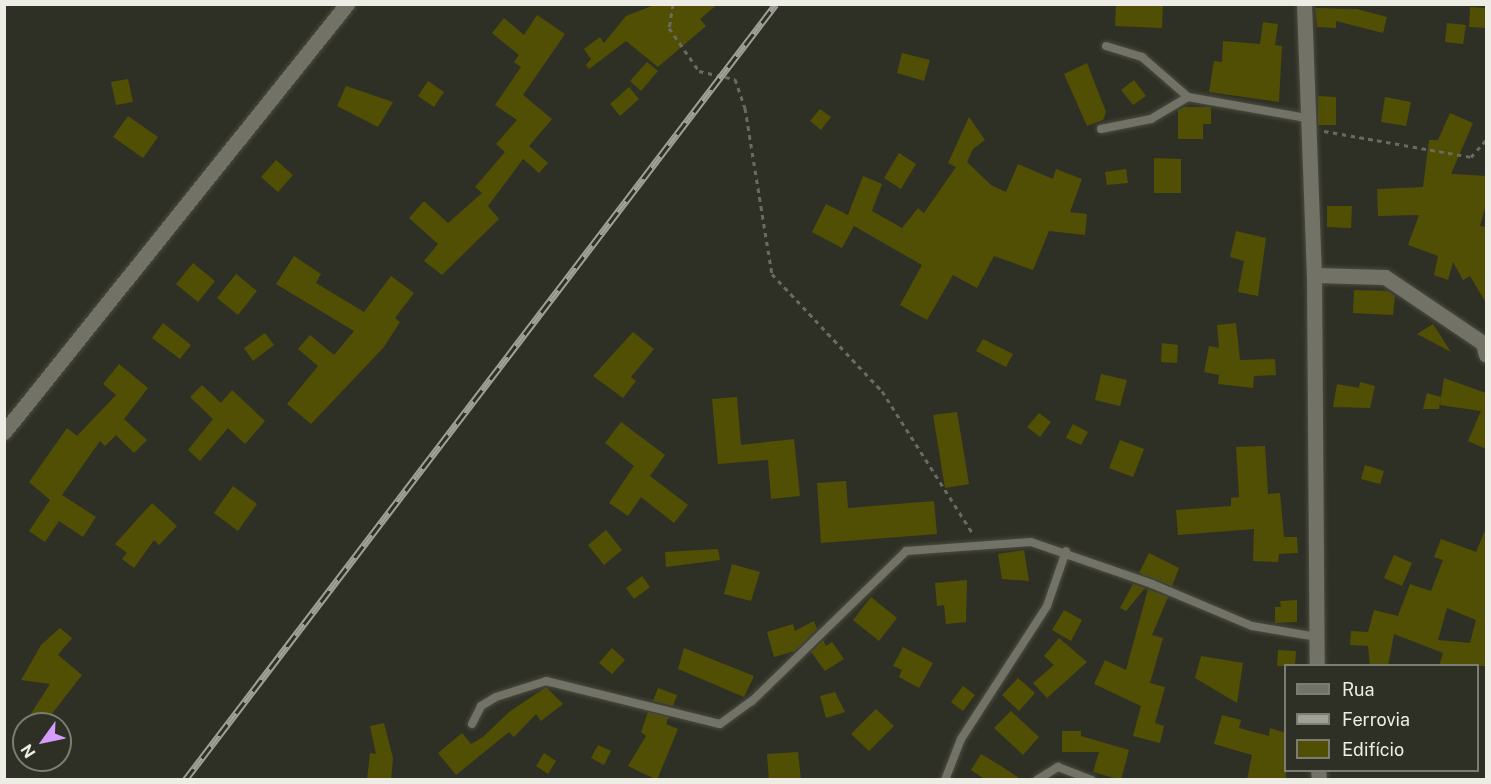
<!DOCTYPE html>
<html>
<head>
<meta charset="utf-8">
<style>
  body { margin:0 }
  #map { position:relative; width:1491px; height:784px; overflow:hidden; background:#2f3025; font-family:"Public Sans",sans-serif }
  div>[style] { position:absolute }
  .building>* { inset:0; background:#504f04 }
  .path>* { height:3px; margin-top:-1.5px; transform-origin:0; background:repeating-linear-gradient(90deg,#6a6a61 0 4.5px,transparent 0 9px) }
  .roads { filter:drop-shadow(0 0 2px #4b4b41) drop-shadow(0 0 2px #4b4b41) }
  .service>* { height:8px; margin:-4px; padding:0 4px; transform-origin:4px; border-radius:4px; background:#727366 }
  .minor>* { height:15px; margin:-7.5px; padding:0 7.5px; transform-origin:7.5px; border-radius:7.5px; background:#727366 }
  .secondary>* { height:15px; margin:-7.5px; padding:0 7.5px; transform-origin:7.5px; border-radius:7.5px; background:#727366 }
  .rail>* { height:7px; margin-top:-3.5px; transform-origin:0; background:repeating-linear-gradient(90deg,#2f3025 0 14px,#a0a098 0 28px); box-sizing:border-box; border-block:2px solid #a0a098 }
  span { translate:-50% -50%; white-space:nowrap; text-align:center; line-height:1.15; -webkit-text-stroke:6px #2f3025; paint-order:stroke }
  .frame { position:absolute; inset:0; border:6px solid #edede6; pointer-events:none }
  .legend { position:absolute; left:1284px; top:664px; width:195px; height:108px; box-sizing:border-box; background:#2f3025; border:2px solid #7b7c72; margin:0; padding:8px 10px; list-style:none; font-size:18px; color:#edede6 }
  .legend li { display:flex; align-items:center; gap:12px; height:30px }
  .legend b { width:30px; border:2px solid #7b7c72 }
  .north { position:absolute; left:12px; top:712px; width:60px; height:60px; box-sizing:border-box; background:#2f3025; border:2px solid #7b7c72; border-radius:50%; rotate:237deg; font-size:16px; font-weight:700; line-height:24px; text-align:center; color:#edede6 }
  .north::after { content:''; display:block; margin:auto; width:21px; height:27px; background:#d59cfb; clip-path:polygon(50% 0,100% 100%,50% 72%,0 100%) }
</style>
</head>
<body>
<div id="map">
  <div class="building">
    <div style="clip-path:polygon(657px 4px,718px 4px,700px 19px,706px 26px,658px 67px,626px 41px,589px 69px,586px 65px,591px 59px,584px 49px,600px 37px,604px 43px,626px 16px)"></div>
    <div style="clip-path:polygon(1116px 4px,1163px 4px,1162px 28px,1115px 26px)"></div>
    <div style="clip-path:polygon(1470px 7px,1485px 8px,1485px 28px,1469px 27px)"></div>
    <div style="clip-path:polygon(1315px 8px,1357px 9px,1387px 17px,1383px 33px,1336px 21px,1336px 28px,1317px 27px)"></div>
    <div style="clip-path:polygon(537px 15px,565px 34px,523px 95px,552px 119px,529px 146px,548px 163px,539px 173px,523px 159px,488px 206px,499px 219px,442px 275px,424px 261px,438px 244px,409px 218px,424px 201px,448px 223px,482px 193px,475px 187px,505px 152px,496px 144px,517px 120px,495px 105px,521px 67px,514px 62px,519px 55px,492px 33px,504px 18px,524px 35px)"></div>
    <div style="clip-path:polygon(1263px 22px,1278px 24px,1275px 45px,1282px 46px,1279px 102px,1209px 92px,1214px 61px,1222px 62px,1223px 41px,1260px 44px)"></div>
    <div style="clip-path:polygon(1447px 23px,1466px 25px,1463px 44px,1445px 42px)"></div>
    <div style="clip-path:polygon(902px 53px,930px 60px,924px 81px,897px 73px)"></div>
    <div style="clip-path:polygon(647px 62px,658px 71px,641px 91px,630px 81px)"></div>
    <div style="clip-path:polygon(1087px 63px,1106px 112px,1103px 120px,1087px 126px,1064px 74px)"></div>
    <div style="clip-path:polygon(128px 79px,133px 102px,116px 105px,111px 82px)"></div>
    <div style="clip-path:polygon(1134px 80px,1146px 96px,1133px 105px,1121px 90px)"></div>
    <div style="clip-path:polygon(428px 81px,444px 92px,434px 107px,418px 96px)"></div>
    <div style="clip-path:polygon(346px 86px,393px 102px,378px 127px,337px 106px)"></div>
    <div style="clip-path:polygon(629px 87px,639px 99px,620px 116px,610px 104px)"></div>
    <div style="clip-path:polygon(1318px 96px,1336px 97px,1336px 125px,1318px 125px)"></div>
    <div style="clip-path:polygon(1385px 97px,1411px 102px,1406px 126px,1381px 122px)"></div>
    <div style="clip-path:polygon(1184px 107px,1211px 107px,1211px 124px,1203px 124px,1203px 139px,1178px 139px,1178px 110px)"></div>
    <div style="clip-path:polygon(820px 109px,831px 117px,821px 130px,810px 121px)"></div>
    <div style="clip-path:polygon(1450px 113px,1473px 123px,1451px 174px,1486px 176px,1486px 204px,1480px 226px,1486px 227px,1486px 303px,1470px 276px,1463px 280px,1453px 262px,1448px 280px,1434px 275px,1438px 256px,1408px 245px,1419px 215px,1378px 216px,1377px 189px,1423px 187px,1429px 140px,1438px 140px)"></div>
    <div style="clip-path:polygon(128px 116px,158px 137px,143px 158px,113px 137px)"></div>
    <div style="clip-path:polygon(969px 117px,985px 140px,973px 149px,967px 162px,991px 185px,1006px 192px,1018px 164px,1053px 179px,1056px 169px,1082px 179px,1070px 212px,1087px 214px,1085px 235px,1049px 231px,1033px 270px,994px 256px,977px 288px,953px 275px,927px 320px,900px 305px,922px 265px,854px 226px,842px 248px,812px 232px,826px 204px,848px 215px,863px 176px,882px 184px,872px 211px,902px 228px,918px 208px,924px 213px,956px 167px,948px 163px)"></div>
    <div style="clip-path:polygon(899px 153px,916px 164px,901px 189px,884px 178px)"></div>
    <div style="clip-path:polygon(1154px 158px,1181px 159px,1181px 193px,1154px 193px)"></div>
    <div style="clip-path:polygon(276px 160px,293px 175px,278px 192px,261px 177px)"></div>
    <div style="clip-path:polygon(1126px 169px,1128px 183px,1107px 185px,1105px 172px)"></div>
    <div style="clip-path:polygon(1327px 206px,1352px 206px,1351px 228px,1327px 227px)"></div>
    <div style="clip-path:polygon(1236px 231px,1266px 238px,1258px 296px,1238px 292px,1244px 261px,1230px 257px)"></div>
    <div style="clip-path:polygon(294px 256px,321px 274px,316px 283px,364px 312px,391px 276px,414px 293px,395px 318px,400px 322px,384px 347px,311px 424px,287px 404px,318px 366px,298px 349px,310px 335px,334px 355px,354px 331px,276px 284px)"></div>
    <div style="clip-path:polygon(193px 263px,215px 281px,198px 302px,176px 284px)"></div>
    <div style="clip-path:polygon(236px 274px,257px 291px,238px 315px,217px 298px)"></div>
    <div style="clip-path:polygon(1354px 290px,1388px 291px,1395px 296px,1393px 315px,1353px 313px)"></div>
    <div style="clip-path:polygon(163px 323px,191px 345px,180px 359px,152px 338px)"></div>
    <div style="clip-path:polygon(1236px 323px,1240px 360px,1275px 359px,1276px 375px,1254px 376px,1253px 388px,1218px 384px,1219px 375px,1204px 372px,1209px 346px,1219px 348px,1217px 325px)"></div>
    <div style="clip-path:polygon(1433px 324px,1451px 352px,1417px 334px)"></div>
    <div style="clip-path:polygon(633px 332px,654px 349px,631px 377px,636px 381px,623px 398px,593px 376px)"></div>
    <div style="clip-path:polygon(265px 333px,274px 345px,253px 361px,244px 348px)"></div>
    <div style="clip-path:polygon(983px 339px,1013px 354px,1006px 367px,976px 351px)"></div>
    <div style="clip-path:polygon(1162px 343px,1178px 345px,1177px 363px,1161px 362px)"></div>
    <div style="clip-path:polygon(119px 364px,148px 388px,124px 419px,147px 440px,134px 453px,116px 435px,105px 446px,100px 441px,62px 495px,96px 517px,83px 537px,59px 521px,45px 542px,29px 531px,50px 500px,29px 482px,67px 428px,77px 436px,116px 395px,103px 384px)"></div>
    <div style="clip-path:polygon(1101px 374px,1127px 380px,1120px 406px,1095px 400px)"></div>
    <div style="clip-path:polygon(1444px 378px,1486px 393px,1486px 449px,1468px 441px,1481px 411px,1440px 405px,1441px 397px,1439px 409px,1423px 409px,1427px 393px,1441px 397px)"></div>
    <div style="clip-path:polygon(1360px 382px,1375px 386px,1370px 408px,1333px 407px,1337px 384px,1359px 388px)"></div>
    <div style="clip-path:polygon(202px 385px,221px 403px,232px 390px,265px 421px,245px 444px,228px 428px,200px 461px,188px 450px,213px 419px,190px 397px)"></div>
    <div style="clip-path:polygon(737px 397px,741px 445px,794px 439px,800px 496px,771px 499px,768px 460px,718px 464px,712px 399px)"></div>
    <div style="clip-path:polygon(957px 412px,969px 484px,945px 488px,933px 415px)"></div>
    <div style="clip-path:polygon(1039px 413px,1051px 422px,1040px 437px,1027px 427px)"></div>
    <div style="clip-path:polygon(621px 422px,665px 455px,650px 476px,688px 505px,674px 523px,641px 497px,628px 516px,609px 503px,634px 466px,605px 443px)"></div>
    <div style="clip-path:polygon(1073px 424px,1088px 432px,1081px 445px,1066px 438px)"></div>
    <div style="clip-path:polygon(1120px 440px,1144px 449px,1133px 477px,1109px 468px)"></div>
    <div style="clip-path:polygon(1265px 446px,1268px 494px,1280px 493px,1284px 537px,1297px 537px,1298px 553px,1279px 554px,1278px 562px,1253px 561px,1254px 529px,1178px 535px,1176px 510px,1231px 506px,1231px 498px,1239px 497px,1236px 447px)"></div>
    <div style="clip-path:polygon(1365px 465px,1384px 471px,1380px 484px,1361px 479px)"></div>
    <div style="clip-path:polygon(846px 481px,848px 508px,934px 501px,937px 534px,821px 543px,817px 483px)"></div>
    <div style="clip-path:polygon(233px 486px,257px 504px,238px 531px,214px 513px)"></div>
    <div style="clip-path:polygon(152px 503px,177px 526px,159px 545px,154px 540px,134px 568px,122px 559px,127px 553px,115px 544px)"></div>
    <div style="clip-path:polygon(evenodd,1486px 528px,1486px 666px,1439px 666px,1443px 653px,1394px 634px,1388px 666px,1370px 666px,1368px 646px,1350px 645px,1351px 631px,1368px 632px,1374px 610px,1398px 616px,1410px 584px,1431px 591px,1443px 560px,1434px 557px,1441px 539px,1476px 552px,1486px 528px,1447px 608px,1476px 620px,1470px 643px,1438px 640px,1447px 608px)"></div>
    <div style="clip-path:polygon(606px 530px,622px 550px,604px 565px,588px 545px)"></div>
    <div style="clip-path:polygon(718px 549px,720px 560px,666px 567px,665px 552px)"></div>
    <div style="clip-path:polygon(1024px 550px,1029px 581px,1002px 579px,998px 554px)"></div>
    <div style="clip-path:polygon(1149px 553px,1179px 568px,1172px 586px,1139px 573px)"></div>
    <div style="clip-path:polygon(1394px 555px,1412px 563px,1402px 586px,1384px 578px)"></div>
    <div style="clip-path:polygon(732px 564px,760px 572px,751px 601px,724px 594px)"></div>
    <div style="clip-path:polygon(642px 576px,650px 587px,634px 599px,626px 588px)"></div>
    <div style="clip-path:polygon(967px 580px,966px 622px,946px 624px,944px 605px,937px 606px,935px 583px)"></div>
    <div style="clip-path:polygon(1133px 584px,1145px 588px,1126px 611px,1120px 608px)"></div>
    <div style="clip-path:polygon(1148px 589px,1168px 597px,1152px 635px,1163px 638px,1150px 683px,1165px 687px,1155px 723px,1164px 726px,1160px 743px,1133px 736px,1141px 706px,1094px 684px,1105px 660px,1126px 670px)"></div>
    <div style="clip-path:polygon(871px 597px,897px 618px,879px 641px,853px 620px)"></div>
    <div style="clip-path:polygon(1297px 600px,1297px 622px,1275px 623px,1275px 607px,1281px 607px,1280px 601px)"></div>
    <div style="clip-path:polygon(1064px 610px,1082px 620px,1071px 641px,1052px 630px)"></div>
    <div style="clip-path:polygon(814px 621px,817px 629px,795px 651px,774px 657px,767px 632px,793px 624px,795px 631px)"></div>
    <div style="clip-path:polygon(60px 628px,72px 638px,58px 655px,82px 675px,44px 724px,30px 715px,50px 684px,21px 680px,41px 645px)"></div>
    <div style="clip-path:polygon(1059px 638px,1087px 662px,1047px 698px,1033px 683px,1054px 665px,1044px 656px)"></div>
    <div style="clip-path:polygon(823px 640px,826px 646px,832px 642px,844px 659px,825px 671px,811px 652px)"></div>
    <div style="clip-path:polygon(903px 647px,933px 663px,919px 688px,899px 677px,902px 670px,893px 666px)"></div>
    <div style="clip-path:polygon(612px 648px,625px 660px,612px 674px,599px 663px)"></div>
    <div style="clip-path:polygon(684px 648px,754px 676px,744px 697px,678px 669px)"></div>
    <div style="clip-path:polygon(1278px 650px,1296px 651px,1295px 666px,1277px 666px)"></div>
    <div style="clip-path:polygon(1201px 656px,1243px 663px,1237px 703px,1195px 678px)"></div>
    <div style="clip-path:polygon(1018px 678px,1035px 693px,1019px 711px,1002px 695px)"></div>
    <div style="clip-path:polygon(963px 686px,975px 695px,963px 711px,951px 702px)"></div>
    <div style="clip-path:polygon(546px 687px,563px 704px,541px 721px,536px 714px,514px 737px,509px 732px,456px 775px,438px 753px,462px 733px,471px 744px,483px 737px,509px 712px)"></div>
    <div style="clip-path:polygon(658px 688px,677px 695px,673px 706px,653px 701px)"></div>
    <div style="clip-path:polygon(835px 692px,845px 712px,826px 718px,820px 696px)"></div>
    <div style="clip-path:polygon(876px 709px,894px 726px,869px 751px,851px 734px)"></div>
    <div style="clip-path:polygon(1011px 711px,1039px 737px,1023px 755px,994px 728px)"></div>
    <div style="clip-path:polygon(648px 712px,669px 717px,666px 724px,678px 729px,657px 780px,628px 766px,646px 736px,641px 732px)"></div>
    <div style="clip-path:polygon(1222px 715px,1241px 720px,1239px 728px,1269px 736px,1270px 728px,1286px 733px,1286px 780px,1247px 780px,1252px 755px,1214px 744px)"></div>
    <div style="clip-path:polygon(384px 723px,393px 758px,391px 780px,367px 780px,370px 753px,376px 754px,370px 726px)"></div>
    <div style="clip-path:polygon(1062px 731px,1081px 731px,1081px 736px,1129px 750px,1121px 780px,1093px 772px,1099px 752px,1062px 752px)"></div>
    <div style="clip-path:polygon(598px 745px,611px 751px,604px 765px,591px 758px)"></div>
    <div style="clip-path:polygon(798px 752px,801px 780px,769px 780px,767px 754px)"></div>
    <div style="clip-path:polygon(544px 753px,556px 761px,548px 774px,536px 766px)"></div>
    <div style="clip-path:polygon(981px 754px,1001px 766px,1022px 780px,986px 780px,971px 770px)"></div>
  </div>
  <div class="path">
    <div style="left:673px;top:4px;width:24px;rotate:99deg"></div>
    <div style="left:669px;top:28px;width:52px;rotate:55.1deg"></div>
    <div style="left:699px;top:71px;width:37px;rotate:13deg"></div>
    <div style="left:735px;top:79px;width:31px;rotate:71deg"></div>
    <div style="left:745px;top:108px;width:168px;rotate:80.8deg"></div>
    <div style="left:772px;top:274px;width:161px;rotate:46.8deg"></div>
    <div style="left:882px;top:391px;width:169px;rotate:57.5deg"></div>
    <div style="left:1324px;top:131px;width:149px;rotate:10deg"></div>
    <div style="left:1471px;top:157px;width:23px;rotate:-49deg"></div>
  </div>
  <div class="roads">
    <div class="service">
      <div style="left:1106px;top:46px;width:38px;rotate:17deg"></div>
      <div style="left:1142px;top:57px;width:61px;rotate:41deg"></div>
      <div style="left:1188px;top:97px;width:120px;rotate:10.1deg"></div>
      <div style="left:1101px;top:129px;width:51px;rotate:-11.3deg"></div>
      <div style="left:1151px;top:119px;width:43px;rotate:-30.7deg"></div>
      <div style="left:472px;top:724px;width:20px;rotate:-63deg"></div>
      <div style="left:481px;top:706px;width:17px;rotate:-31deg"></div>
      <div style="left:496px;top:697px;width:52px;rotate:-17.7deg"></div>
      <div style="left:546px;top:681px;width:179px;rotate:13.9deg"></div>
      <div style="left:720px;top:724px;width:39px;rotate:-36deg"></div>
      <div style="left:752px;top:701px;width:215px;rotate:-44.2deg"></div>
      <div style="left:906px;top:551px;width:125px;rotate:-4.1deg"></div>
      <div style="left:1031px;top:542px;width:128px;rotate:19.1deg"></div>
      <div style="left:1152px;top:584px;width:108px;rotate:22.8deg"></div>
      <div style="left:1252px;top:626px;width:66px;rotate:9.6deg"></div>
      <div style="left:945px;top:780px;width:44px;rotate:-68.7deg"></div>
      <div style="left:961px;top:739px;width:158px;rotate:-57.1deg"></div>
      <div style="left:1047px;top:606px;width:58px;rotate:-70.9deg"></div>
      <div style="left:1037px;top:780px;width:25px;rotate:-32deg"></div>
      <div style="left:1058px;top:767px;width:36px;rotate:21deg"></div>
    </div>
    <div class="minor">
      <div style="left:1314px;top:275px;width:71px;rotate:1.6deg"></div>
      <div style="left:1385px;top:277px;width:118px;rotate:34deg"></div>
      <div style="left:1483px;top:343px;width:12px;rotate:76deg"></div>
      <div style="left:4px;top:432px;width:548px;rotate:-51.29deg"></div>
    </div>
    <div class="secondary">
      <div style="left:1304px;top:4px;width:271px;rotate:87.9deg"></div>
      <div style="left:1314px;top:275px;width:391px;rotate:89.6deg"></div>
      <div style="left:1318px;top:770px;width:10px;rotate:84deg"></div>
    </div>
  </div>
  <div class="rail">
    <div style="left:185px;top:780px;width:975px;rotate:-52.71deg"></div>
  </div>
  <div class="frame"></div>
  <ul class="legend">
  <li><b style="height:8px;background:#727366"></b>Rua</li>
  <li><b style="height:8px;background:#a0a098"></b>Ferrovia</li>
  <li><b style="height:16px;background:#504f04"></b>Edifício</li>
  </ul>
  <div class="north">N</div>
</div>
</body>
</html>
